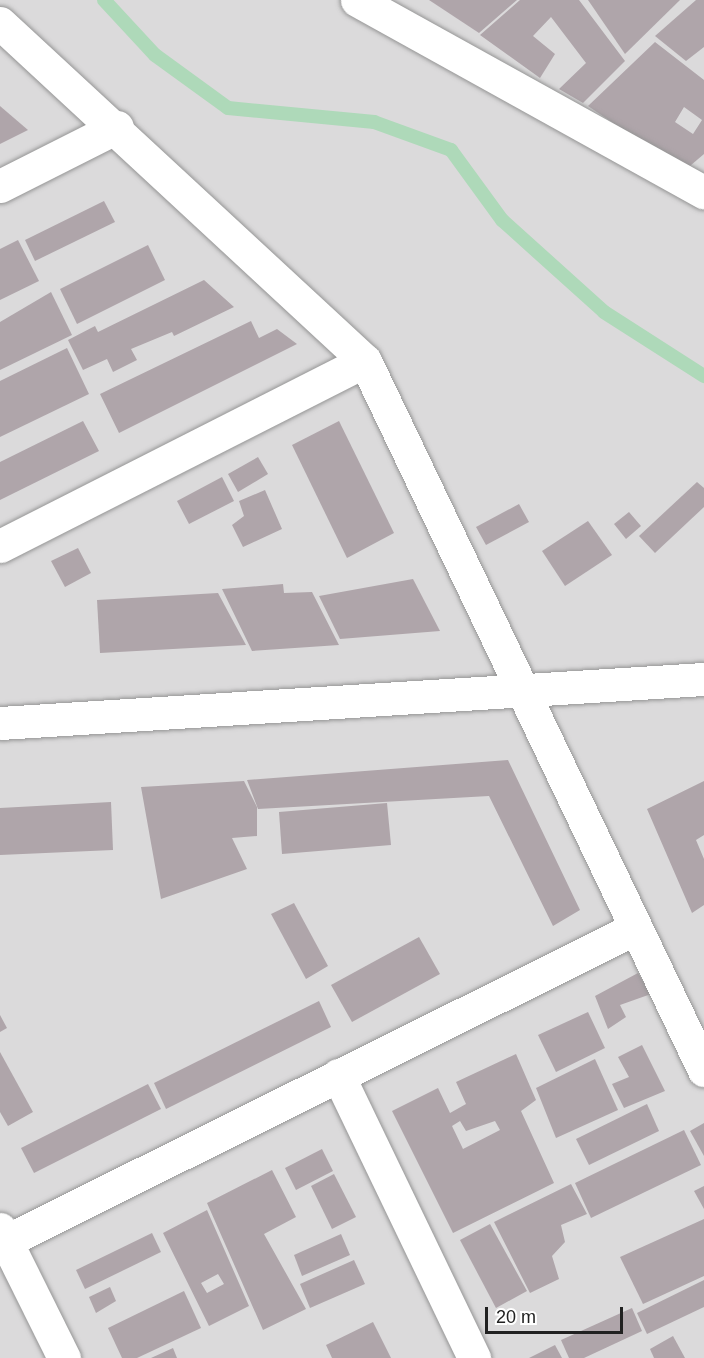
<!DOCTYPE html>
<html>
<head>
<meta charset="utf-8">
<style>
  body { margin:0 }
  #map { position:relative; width:704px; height:1358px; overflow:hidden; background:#f0e9eb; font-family:Helvetica,sans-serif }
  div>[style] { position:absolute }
  .residential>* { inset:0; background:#dbdadb }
  .stream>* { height:14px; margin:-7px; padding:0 7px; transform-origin:7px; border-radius:7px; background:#aed9b9 }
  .building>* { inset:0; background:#afa5aa }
  .roads { filter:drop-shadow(0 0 2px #959595) drop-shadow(0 0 2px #959595) }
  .street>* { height:33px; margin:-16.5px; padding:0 16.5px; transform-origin:16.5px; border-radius:16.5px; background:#fff }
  span { translate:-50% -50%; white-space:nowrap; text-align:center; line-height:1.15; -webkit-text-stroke:5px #fff; paint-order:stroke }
  .scale { position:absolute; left:485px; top:1307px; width:138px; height:27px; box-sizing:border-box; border:3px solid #212121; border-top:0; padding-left:8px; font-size:18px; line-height:21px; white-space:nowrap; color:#212121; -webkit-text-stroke:4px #fff; paint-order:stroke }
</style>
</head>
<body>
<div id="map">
  <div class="residential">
    <div style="clip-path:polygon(0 0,704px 0,704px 1358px,0 1358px)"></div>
  </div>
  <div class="stream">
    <div style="left:104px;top:0;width:75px;rotate:47.2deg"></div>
    <div style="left:155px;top:55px;width:90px;rotate:36deg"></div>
    <div style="left:228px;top:108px;width:147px;rotate:5.5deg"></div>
    <div style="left:374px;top:122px;width:82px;rotate:20deg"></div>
    <div style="left:451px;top:150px;width:87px;rotate:53.9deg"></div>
    <div style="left:502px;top:220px;width:137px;rotate:42deg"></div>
    <div style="left:604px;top:312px;width:119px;rotate:32.6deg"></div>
  </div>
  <div class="building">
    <div style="clip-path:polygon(429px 0,517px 0,479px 33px)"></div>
    <div style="clip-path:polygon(520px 0,579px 0,625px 61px,583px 103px,559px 89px,586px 63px,551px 17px,533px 36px,555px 54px,540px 78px,480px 35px)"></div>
    <div style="clip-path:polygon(588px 0,680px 0,625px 54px)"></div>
    <div style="clip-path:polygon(696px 0,704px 0,704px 47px,686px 61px,655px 36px)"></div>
    <div style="clip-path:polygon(evenodd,655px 42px,704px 80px,704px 154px,684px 171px,588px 106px,655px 42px,684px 107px,702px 120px,693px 134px,675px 122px,684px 107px)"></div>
    <div style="clip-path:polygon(0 106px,28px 130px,0 144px)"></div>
    <div style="clip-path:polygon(104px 201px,115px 222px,35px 261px,25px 240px)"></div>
    <div style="clip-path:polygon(18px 240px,39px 281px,0 300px,0 249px)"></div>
    <div style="clip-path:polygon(148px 245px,165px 280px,77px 324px,60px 289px)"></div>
    <div style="clip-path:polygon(204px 280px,234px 307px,174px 336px,172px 332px,131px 349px,137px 360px,113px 372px,107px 359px,83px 370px,68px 340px,95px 326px,98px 332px)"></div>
    <div style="clip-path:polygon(51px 292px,72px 335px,0 370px,0 322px)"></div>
    <div style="clip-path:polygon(251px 321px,259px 338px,277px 329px,297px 344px,119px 433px,100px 394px)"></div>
    <div style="clip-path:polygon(67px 348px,89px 394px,0 437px,0 381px)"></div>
    <div style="clip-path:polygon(83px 421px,99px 451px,0 500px,0 462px)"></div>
    <div style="clip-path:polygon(339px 421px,394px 533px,347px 558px,292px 445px)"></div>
    <div style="clip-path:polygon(258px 457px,268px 474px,238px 492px,228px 474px)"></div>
    <div style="clip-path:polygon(222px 477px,234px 501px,189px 524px,177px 501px)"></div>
    <div style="clip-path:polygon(697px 482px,704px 488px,704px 507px,655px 553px,639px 536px)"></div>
    <div style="clip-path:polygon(265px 490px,282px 529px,243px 547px,232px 525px,244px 516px,239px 501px)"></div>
    <div style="clip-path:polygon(519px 504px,529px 522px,486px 545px,476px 527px)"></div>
    <div style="clip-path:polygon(629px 512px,641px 526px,626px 539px,614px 524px)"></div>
    <div style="clip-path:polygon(588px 521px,612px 555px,565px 586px,542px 551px)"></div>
    <div style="clip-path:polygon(78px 548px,91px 573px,65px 587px,51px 561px)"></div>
    <div style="clip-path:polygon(413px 579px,440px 631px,340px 639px,319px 596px)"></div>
    <div style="clip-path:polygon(283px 584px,284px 593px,312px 592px,339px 645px,252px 651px,222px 589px)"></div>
    <div style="clip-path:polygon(218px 593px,246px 645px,100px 653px,97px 600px)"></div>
    <div style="clip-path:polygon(508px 760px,580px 910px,553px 926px,489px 796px,258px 809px,247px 780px)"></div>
    <div style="clip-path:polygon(244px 781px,257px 807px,257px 836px,232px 838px,247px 869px,161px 899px,141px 787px)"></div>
    <div style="clip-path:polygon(704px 781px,704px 835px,696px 840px,704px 859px,704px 905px,692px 913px,647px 809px)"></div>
    <div style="clip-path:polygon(111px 802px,113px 850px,0 855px,0 808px)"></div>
    <div style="clip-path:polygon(387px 803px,391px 845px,282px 854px,279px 812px)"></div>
    <div style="clip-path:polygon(294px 903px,328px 966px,306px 979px,271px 914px)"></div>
    <div style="clip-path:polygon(419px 937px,440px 974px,352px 1022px,331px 985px)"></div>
    <div style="clip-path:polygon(638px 973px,651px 994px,620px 1005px,626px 1017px,608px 1029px,595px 996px)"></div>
    <div style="clip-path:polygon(319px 1001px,331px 1027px,166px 1109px,154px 1083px)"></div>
    <div style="clip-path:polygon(588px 1012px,605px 1048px,556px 1072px,538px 1035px)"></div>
    <div style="clip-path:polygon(0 1015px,7px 1028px,0 1032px)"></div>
    <div style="clip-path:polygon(642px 1045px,665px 1091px,624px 1108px,612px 1084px,629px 1077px,618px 1057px)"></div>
    <div style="clip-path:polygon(0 1052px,33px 1112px,8px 1126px,0 1112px)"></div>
    <div style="clip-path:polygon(evenodd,516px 1054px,536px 1100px,521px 1111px,554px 1183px,453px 1233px,392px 1111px,438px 1088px,450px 1113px,466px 1104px,456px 1082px,516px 1054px,460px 1121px,466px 1131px,495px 1121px,500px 1130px,463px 1149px,452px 1126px,460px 1121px)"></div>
    <div style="clip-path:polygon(595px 1059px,618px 1110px,556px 1138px,536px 1088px)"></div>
    <div style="clip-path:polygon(148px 1084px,161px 1109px,34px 1173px,21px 1148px)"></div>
    <div style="clip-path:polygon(647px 1104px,659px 1131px,589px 1165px,576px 1139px)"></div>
    <div style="clip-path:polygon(704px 1123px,704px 1156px,690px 1131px)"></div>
    <div style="clip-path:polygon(684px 1130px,701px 1165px,591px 1218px,575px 1183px)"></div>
    <div style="clip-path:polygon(322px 1149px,333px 1171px,296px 1190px,285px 1168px)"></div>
    <div style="clip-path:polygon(272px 1170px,296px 1217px,264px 1234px,306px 1309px,263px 1330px,207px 1203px)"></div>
    <div style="clip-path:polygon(334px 1174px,356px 1217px,332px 1229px,311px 1186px)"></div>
    <div style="clip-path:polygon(571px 1184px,587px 1214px,561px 1225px,565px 1242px,552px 1256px,559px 1279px,530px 1293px,494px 1222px)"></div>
    <div style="clip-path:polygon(704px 1186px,704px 1209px,694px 1191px)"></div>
    <div style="clip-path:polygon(evenodd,207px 1210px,249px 1306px,209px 1326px,163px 1233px,207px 1210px,218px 1274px,224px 1284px,207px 1293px,201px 1283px,218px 1274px)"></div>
    <div style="clip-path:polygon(704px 1219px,704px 1276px,643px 1304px,620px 1257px)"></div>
    <div style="clip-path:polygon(490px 1224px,527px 1291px,496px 1308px,460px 1240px)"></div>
    <div style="clip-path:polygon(152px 1233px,161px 1252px,85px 1289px,76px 1270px)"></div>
    <div style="clip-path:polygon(341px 1234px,350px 1255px,302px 1276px,294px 1255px)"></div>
    <div style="clip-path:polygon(354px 1260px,365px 1284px,310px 1308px,300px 1284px)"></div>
    <div style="clip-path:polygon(704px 1280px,704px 1307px,647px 1334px,637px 1313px)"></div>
    <div style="clip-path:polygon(110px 1287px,116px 1301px,96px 1313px,89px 1297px)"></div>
    <div style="clip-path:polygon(184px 1291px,201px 1328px,137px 1358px,122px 1358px,108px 1328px)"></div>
    <div style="clip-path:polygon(632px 1308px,642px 1331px,584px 1358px,569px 1358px,561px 1340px)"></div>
    <div style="clip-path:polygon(373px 1322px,391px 1358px,332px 1358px,326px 1345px)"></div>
    <div style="clip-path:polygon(673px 1336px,685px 1358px,654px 1358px,650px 1349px)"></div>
    <div style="clip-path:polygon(555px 1345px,562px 1358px,529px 1358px)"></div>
    <div style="clip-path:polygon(173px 1348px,177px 1358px,151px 1358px)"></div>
  </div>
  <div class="roads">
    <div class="street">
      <div style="left:357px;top:0;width:397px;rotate:29deg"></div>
      <div style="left:0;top:23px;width:497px;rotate:42.8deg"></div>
      <div style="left:365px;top:361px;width:786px;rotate:64.45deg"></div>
      <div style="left:0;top:186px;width:131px;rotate:-26.8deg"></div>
      <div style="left:0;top:546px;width:409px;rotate:-26.9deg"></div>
      <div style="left:0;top:723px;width:705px;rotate:-3.58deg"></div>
      <div style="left:338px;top:1075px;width:314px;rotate:64.3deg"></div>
      <div style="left:0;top:1229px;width:144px;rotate:63.6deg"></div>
      <div style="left:0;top:1244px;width:710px;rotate:-26.42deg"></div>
    </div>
  </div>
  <div class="scale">20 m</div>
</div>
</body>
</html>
